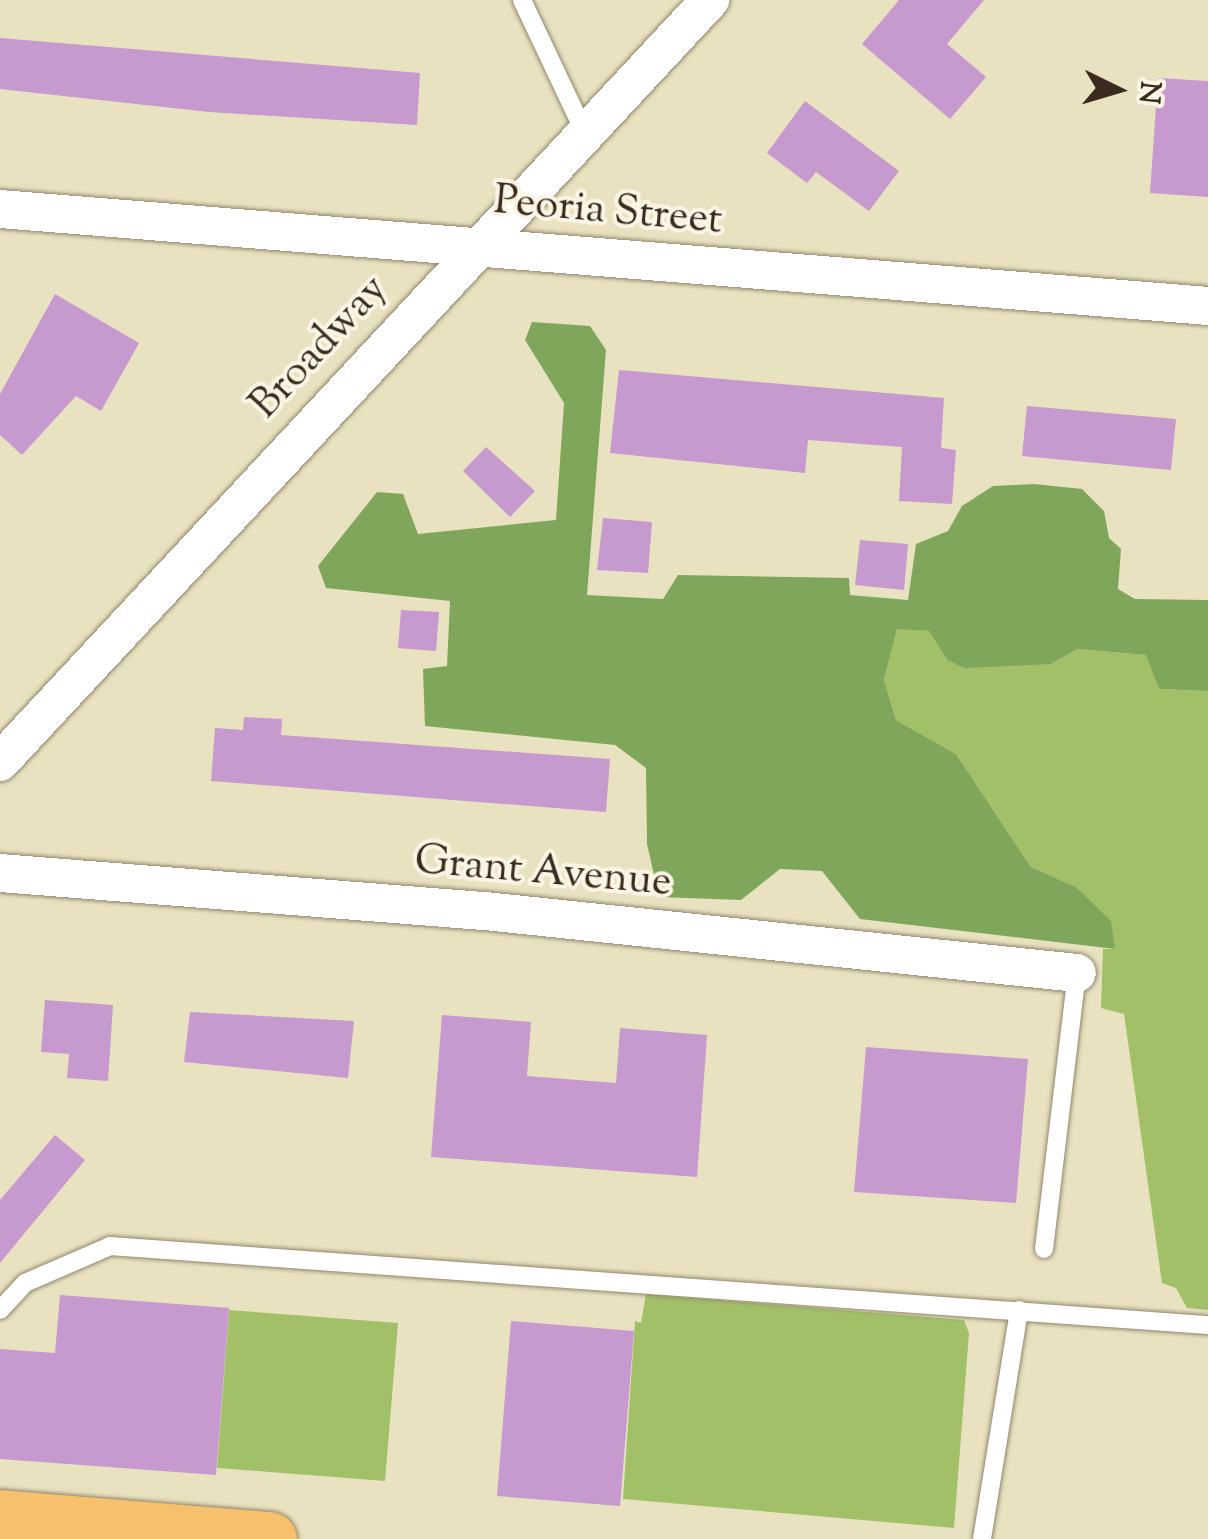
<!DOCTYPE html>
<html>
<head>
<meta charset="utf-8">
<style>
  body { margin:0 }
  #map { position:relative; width:1208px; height:1539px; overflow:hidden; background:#e9e2c0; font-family:"Sorts Mill Goudy",serif }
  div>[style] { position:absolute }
  .green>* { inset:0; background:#a1c068 }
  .forest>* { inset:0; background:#80a65c }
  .building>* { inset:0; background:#c699cf }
  .roads { filter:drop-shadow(0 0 2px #92866f) drop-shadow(0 0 2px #92866f) }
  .service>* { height:18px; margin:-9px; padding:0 9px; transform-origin:9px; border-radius:9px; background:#fff }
  .minor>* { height:38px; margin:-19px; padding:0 19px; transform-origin:19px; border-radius:19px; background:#fff }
  .primary>* { height:55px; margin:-27.5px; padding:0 27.5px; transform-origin:27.5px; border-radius:27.5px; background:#f7c06c }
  span { translate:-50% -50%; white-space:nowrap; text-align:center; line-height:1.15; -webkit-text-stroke:8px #fcf5e5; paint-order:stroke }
  .street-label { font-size:42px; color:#3b2a1e }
  .north { position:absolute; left:1068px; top:40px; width:100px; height:100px; -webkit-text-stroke:8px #fcf5e5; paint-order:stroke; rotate:95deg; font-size:28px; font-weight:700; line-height:40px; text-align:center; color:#3b2a1e }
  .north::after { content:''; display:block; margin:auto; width:35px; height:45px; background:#3b2a1e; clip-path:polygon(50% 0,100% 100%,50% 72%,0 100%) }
</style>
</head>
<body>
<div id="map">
  <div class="green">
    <div style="clip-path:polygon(897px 628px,929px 631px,947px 660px,1051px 664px,1077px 649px,1147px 655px,1159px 689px,1208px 691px,1208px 1310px,1187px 1308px,1176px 1288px,1162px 1283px,1124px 1014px,1101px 1008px,1103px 949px,1114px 949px,1076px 887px,1031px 867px,956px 754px,896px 720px,884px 680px)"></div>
    <div style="clip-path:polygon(646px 1294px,964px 1320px,969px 1333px,954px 1528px,623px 1499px,635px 1321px,641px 1323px)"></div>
    <div style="clip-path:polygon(229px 1310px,398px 1323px,385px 1481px,217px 1468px)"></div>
  </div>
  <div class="forest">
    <div style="clip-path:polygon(532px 322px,590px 326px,606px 350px,587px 595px,663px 599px,678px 575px,849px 578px,850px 595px,908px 600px,916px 544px,948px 531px,962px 506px,993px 486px,1034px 484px,1082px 489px,1104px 511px,1109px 538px,1121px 549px,1118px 589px,1135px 599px,1208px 600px,1208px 691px,1159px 689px,1146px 655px,1077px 649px,1051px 664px,965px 668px,947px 660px,929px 631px,897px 629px,884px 680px,896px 720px,956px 754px,1031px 867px,1076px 887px,1111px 921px,1115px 949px,860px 919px,822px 871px,780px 869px,741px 900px,659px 897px,647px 844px,646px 768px,615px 745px,425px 726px,423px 669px,447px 666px,450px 601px,326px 588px,318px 566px,377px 492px,403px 494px,418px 534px,556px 520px,564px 403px,525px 340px)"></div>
  </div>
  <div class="building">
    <div style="clip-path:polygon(899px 0,984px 0,947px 44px,986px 77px,950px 119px,862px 44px)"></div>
    <div style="clip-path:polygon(0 38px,420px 73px,417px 125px,209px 112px,0 89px)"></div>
    <div style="clip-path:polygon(1158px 78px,1208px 81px,1208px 197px,1150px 193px)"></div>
    <div style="clip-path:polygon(805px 101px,899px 171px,869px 211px,816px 172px,807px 183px,767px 153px)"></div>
    <div style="clip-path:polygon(55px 294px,139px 343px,101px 411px,76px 396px,22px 455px,0 435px,0 394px)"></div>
    <div style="clip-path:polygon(619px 370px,944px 398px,941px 448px,956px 450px,952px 504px,899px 501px,902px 447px,808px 440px,805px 473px,610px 453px)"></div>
    <div style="clip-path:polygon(1027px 406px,1176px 419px,1171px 470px,1022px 456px)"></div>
    <div style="clip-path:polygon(486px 447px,535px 491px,510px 517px,463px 471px)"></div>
    <div style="clip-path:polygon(603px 518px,652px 522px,648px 573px,597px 570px)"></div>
    <div style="clip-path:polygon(860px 540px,908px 544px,904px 590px,855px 585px)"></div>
    <div style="clip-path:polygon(401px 610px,439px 612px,436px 651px,398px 648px)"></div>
    <div style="clip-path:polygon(244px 717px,282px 719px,281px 735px,610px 759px,606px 812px,211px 781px,215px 728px,243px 730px)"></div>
    <div style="clip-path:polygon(45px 1000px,113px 1005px,108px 1081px,67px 1078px,69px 1054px,41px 1052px)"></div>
    <div style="clip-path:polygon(190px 1012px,354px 1021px,348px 1078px,184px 1062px)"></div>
    <div style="clip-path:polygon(442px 1015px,531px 1022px,527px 1076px,616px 1083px,620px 1028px,707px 1035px,697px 1177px,431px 1157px)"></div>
    <div style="clip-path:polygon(866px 1047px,1028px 1059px,1016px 1203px,854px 1192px)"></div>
    <div style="clip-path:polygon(55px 1135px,85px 1160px,0 1263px,0 1200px)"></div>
    <div style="clip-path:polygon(60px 1295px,229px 1308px,216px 1475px,0 1459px,0 1349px,55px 1353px)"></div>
    <div style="clip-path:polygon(511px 1321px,634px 1331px,620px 1506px,497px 1496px)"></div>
  </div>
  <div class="roads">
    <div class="service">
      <div style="left:522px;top:0;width:147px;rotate:64.7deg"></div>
      <div style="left:1044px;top:1249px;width:278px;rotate:-83.2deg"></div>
      <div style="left:0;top:1310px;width:37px;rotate:-47deg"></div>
      <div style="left:25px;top:1283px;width:93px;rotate:-23.5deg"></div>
      <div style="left:110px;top:1246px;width:1101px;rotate:4.12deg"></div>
      <div style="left:982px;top:1539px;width:232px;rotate:-80.8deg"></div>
    </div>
    <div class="minor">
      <div style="left:0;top:209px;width:1212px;rotate:4.59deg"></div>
      <div style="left:0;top:762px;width:1042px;rotate:-47.02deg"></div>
      <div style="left:0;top:873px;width:486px;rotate:4.5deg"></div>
      <div style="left:485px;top:911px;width:595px;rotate:5.98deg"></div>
    </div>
    <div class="primary">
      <div style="left:0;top:1517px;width:270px;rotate:4.7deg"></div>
    </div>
  </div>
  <div class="street-label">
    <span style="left:608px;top:212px;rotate:5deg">Peoria Street</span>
    <span style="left:320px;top:348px;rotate:-47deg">Broadway</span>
    <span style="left:543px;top:873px;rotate:5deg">Grant Avenue</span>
  </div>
  <div class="north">N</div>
</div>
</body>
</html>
